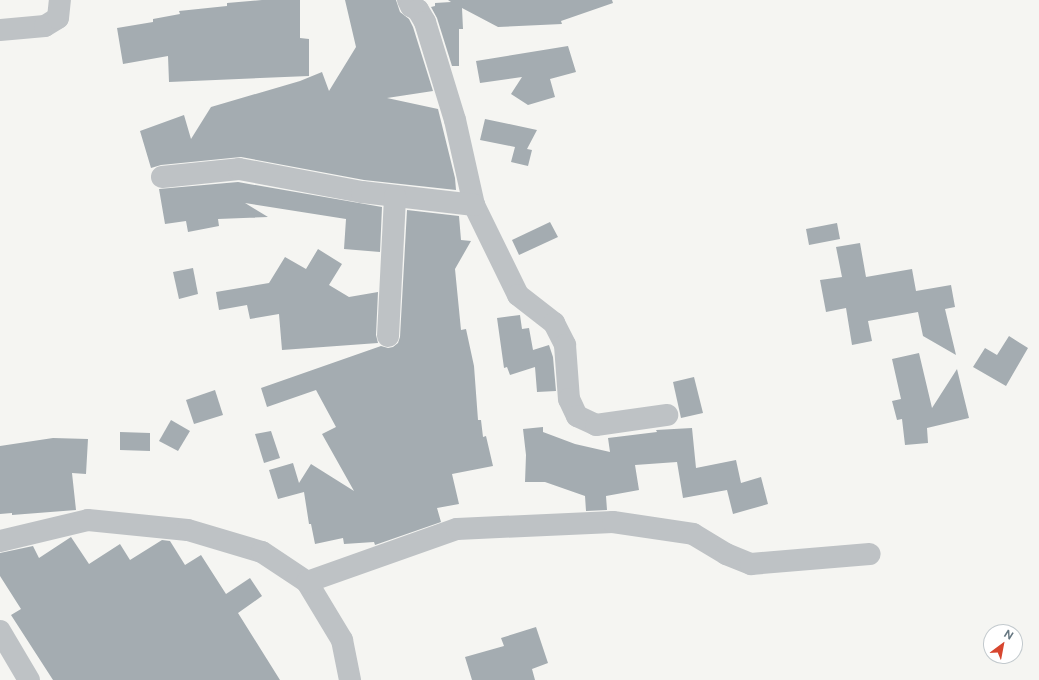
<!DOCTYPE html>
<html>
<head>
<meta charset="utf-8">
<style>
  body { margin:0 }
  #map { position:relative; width:1039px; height:680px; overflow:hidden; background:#f5f5f2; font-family:"Public Sans",sans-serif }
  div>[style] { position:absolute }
  .building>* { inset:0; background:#a4acb1 }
  .minor>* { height:22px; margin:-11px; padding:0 11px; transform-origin:11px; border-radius:11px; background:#bec2c5 }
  span { translate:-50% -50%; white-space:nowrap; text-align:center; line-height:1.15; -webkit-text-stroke:4px #fff; paint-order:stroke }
  .north { position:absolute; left:983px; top:624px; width:40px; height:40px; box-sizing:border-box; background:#fff; border:1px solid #c2c9cd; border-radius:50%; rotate:32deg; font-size:11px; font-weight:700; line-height:16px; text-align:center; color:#667781 }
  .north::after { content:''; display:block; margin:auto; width:14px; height:18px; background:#d7462f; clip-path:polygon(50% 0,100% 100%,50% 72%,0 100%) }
</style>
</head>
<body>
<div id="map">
  <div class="building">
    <div style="clip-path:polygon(262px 0,300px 0,300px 38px,309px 39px,309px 76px,169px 82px,168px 56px,123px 64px,117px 28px,153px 22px,153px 19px,180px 14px,179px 11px,227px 6px,227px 3px)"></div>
    <div style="clip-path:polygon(345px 0,396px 0,400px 12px,409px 19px,413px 27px,433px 91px,387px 98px,438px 109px,455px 178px,456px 190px,364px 180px,241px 157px,161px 165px,151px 168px,140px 131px,184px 115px,191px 139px,211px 107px,300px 81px,322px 72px,329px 91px,356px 47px)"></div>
    <div style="clip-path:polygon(448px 0,612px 0,613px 3px,561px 21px,562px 24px,498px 27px,462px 8px,463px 29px,459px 29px,459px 66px,452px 66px,437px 18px,431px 7px,435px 6px,435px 3px,451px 2px)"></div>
    <div style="clip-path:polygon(568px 46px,576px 72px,550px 79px,555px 97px,528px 105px,511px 94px,522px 77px,480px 83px,476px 61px)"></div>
    <div style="clip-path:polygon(485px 119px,537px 130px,527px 149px,532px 150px,528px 166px,511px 162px,515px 147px,480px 140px)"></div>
    <div style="clip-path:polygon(238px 182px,382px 207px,380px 252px,344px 249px,346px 219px,245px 203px,268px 217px,218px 219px,219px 226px,188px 232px,186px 221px,165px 224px,159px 189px)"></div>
    <div style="clip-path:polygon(407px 210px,459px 216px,461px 240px,471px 241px,455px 269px,461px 330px,466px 329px,474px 366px,478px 420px,481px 420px,483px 437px,486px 436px,493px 466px,452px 474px,459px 504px,437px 508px,441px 522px,375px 545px,374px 542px,344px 544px,343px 538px,315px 544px,311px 524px,309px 524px,304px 492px,278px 499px,269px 470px,293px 463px,299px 483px,311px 464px,354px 491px,322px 434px,336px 427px,316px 390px,267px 407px,261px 388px,381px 346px,388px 348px,393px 347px,398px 343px,400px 337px)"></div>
    <div style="clip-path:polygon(550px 222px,558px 237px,519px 255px,512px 240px)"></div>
    <div style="clip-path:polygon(837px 223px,840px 239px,809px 245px,806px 229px)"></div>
    <div style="clip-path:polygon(860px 243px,866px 277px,912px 269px,916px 291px,951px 285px,955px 307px,945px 309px,956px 355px,923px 336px,918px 312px,868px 321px,872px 341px,852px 345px,846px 308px,826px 312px,820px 280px,842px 277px,836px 247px)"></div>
    <div style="clip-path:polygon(318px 249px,342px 264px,329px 285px,349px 297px,378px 292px,376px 335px,378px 343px,282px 350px,279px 314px,250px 319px,247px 305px,219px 310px,216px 292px,269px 283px,285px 257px,306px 269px)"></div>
    <div style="clip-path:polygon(193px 268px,198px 294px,179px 299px,173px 272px)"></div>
    <div style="clip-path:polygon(520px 315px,522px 329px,529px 328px,533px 350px,549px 345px,553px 357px,556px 391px,537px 392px,535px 367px,510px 375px,507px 367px,504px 368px,497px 318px)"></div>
    <div style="clip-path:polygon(1009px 336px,1028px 348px,1006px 386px,973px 367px,985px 348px,997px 355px)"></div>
    <div style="clip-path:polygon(919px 353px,932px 408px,957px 369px,969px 418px,927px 428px,928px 443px,905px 445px,902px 419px,897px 420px,892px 401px,901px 399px,892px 359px)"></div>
    <div style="clip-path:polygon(694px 377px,703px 413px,681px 418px,673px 382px)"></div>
    <div style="clip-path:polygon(215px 390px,223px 415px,194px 424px,186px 400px)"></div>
    <div style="clip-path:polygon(171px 420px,190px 431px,178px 451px,159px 441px)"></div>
    <div style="clip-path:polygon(543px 427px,543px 432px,575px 444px,610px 452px,608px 438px,657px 432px,656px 430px,692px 428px,696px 468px,736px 460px,741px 483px,761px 477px,768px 504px,733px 514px,727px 490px,683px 498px,677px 462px,635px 465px,639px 490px,606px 496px,607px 510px,586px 511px,585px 496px,545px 482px,525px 482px,526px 455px,523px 429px)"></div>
    <div style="clip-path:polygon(271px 431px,280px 458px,264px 463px,255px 434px)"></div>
    <div style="clip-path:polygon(120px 432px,150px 433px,150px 451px,120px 450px)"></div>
    <div style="clip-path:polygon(53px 438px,88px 439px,86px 474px,72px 473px,76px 510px,12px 515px,12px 513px,0 514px,0 446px)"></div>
    <div style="clip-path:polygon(71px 537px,89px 564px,120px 544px,130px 560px,162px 540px,170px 541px,185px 565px,201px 555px,226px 594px,250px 578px,262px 596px,238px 613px,280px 680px,53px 680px,11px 615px,21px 609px,0 576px,0 553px,33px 546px,39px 558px)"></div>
    <div style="clip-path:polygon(536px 627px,548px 663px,532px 669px,535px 680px,472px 680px,465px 657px,504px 646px,501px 638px)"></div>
  </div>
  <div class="minor">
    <div style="left:408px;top:0;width:7px;rotate:63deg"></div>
    <div style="left:411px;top:6px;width:8px;rotate:30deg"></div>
    <div style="left:418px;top:10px;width:14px;rotate:60deg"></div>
    <div style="left:425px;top:22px;width:102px;rotate:73deg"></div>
    <div style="left:455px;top:120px;width:87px;rotate:77.4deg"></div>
    <div style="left:474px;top:205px;width:100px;rotate:63.9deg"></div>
    <div style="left:518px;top:295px;width:46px;rotate:37.9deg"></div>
    <div style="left:554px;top:323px;width:25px;rotate:63deg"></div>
    <div style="left:565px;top:345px;width:54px;rotate:85.8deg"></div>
    <div style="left:569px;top:399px;width:19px;rotate:65deg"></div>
    <div style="left:577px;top:416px;width:21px;rotate:25deg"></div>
    <div style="left:596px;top:425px;width:72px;rotate:-8deg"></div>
    <div style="left:0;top:30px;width:45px;rotate:-5.1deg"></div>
    <div style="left:45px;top:26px;width:15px;rotate:-32deg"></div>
    <div style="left:58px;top:18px;width:18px;rotate:-84deg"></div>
    <div style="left:162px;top:177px;width:77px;rotate:-5.9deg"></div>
    <div style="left:239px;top:169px;width:125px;rotate:10.6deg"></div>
    <div style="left:362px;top:192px;width:113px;rotate:6.6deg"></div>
    <div style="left:388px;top:336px;width:140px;rotate:-87.1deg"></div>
    <div style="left:0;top:541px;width:90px;rotate:-13.4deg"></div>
    <div style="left:88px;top:520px;width:100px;rotate:5.7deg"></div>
    <div style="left:188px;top:530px;width:77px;rotate:16.6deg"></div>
    <div style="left:262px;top:552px;width:54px;rotate:33.7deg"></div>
    <div style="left:307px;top:582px;width:68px;rotate:58.9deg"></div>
    <div style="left:342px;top:640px;width:41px;rotate:78.7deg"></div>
    <div style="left:307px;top:582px;width:159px;rotate:-19.5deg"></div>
    <div style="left:457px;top:529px;width:156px;rotate:-2.6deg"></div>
    <div style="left:613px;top:522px;width:81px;rotate:8.5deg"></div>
    <div style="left:693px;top:534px;width:39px;rotate:31deg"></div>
    <div style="left:726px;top:554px;width:27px;rotate:22deg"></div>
    <div style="left:751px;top:564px;width:119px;rotate:-4.8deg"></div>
    <div style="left:0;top:631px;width:57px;rotate:59.4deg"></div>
  </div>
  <div class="north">N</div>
</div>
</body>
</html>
